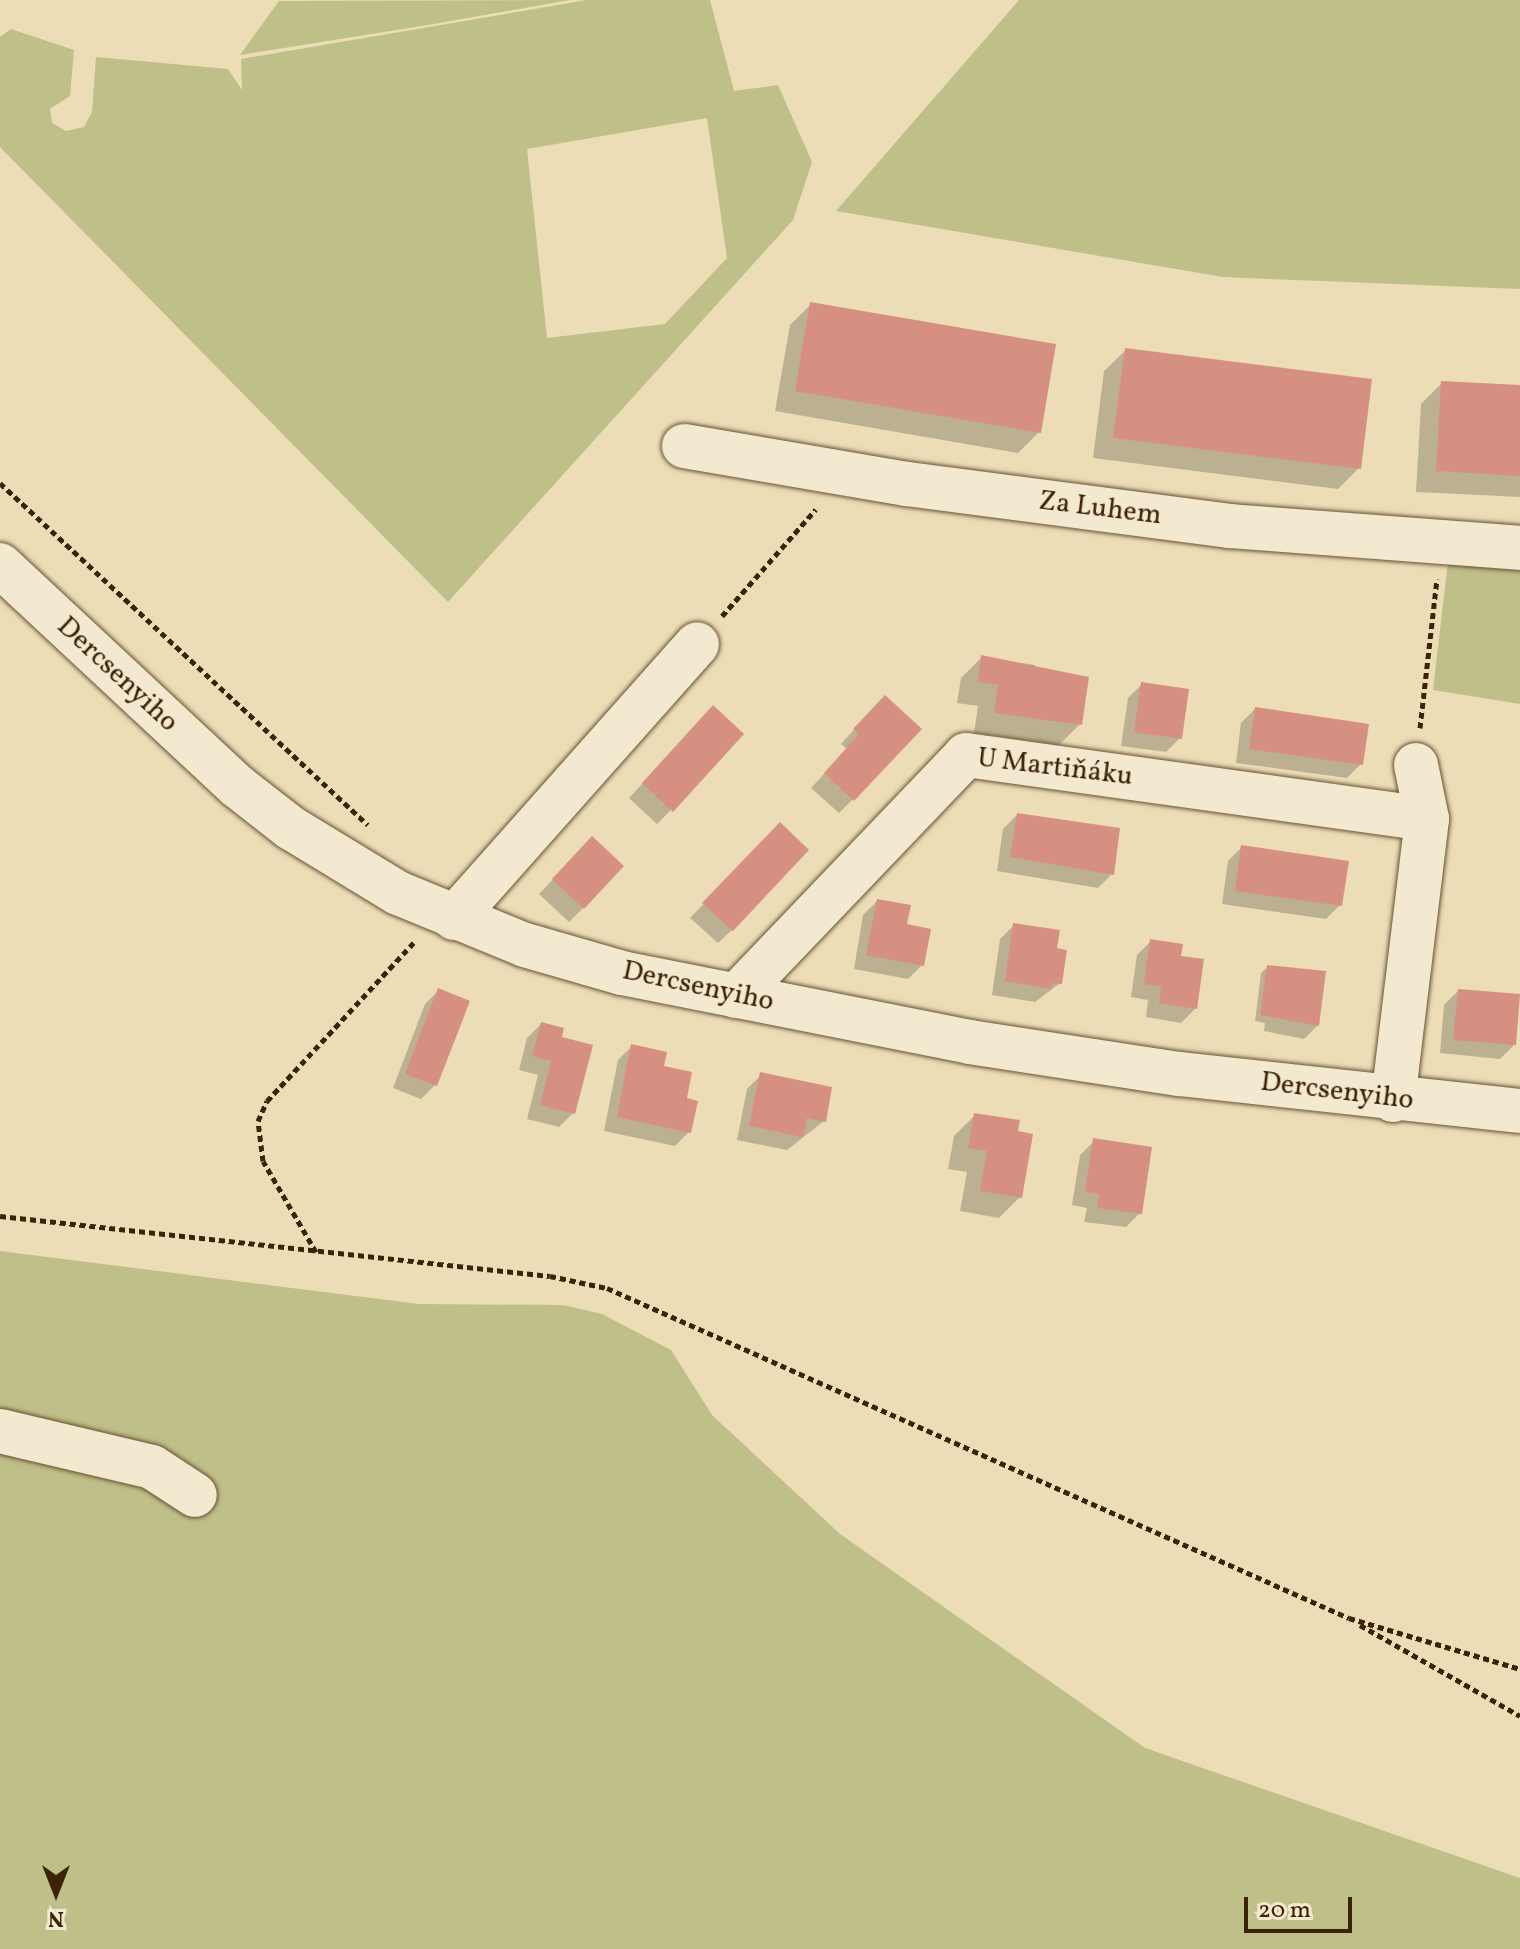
<!DOCTYPE html>
<html>
<head>
<meta charset="utf-8">
<style>
  body { margin:0 }
  #map { position:relative; width:1520px; height:1949px; overflow:hidden; background:#ecddb7; font-family:Vollkorn,serif }
  div>[style] { position:absolute }
  .green>* { inset:0; background:#bfbf89 }
  .shadow>* { inset:0; background:#0003 }
  .building>* { inset:0; background:#d59082 }
  .path>* { height:5px; margin-top:-2.5px; transform-origin:0; background:repeating-linear-gradient(90deg,#3c2307 0 6px,transparent 0 10px) }
  .roads { filter:drop-shadow(0 0 2px #685233) drop-shadow(0 0 2px #685233) }
  .minor>* { height:44px; margin:-22px; padding:0 22px; transform-origin:22px; border-radius:22px; background:#f3e9d0 }
  span { translate:-50% -50%; white-space:nowrap; text-align:center; line-height:1.15; -webkit-text-stroke:8px #f3e9d0; paint-order:stroke }
  .street-label { font-size:28px; color:#3c2307 }
  .north { position:absolute; left:16px; top:1853px; width:80px; height:80px; -webkit-text-stroke:6px #f3e9d0; paint-order:stroke; rotate:180deg; font-size:22px; font-weight:700; line-height:32px; text-align:center; color:#3c2307 }
  .north::after { content:''; display:block; margin:auto; width:28px; height:36px; background:#3c2307; clip-path:polygon(50% 0,100% 100%,50% 72%,0 100%) }
  .scale { position:absolute; left:1244px; top:1897px; width:108px; height:36px; box-sizing:border-box; border:4px solid #3c2307; border-top:0; padding-left:10px; font-size:24px; line-height:28px; white-space:nowrap; color:#3c2307; -webkit-text-stroke:6px #f3e9d0; paint-order:stroke }
</style>
</head>
<body>
<div id="map">
  <div class="green">
    <div style="clip-path:polygon(570px 0,428px 25px,240px 55px,279px 1px)"></div>
    <div style="clip-path:polygon(evenodd,587px 0,710px 0,734px 91px,778px 85px,812px 162px,793px 220px,448px 602px,0 147px,0 37px,11px 29px,74px 50px,70px 96px,50px 109px,52px 123px,66px 131px,84px 127px,92px 112px,96px 57px,228px 69px,242px 90px,241px 59px,587px 0,707px 118px,727px 258px,665px 324px,547px 338px,527px 149px,707px 118px)"></div>
    <div style="clip-path:polygon(1019px 0,1520px 0,1520px 289px,1223px 277px,836px 211px)"></div>
    <div style="clip-path:polygon(1448px 561px,1520px 564px,1520px 704px,1433px 690px)"></div>
    <div style="clip-path:polygon(0 1251px,419px 1304px,563px 1305px,602px 1314px,671px 1350px,712px 1415px,840px 1534px,1145px 1748px,1520px 1878px,1520px 1949px,0 1949px)"></div>
  </div>
  <div class="shadow">
    <div style="clip-path:polygon(811px 304px,1039px 432px,1018px 453px,775px 411px,790px 325px)"></div>
    <div style="clip-path:polygon(1126px 350px,1359px 468px,1338px 489px,1093px 458px,1104px 371px)"></div>
    <div style="clip-path:polygon(1442px 383px,1520px 387px,1520px 497px,1416px 492px,1421px 404px)"></div>
    <div style="clip-path:polygon(982px 657px,1035px 665px,1035px 670px,1080px 724px,1059px 745px,974px 733px,978px 706px,957px 703px,961px 678px)"></div>
    <div style="clip-path:polygon(1142px 684px,1180px 738px,1166px 752px,1121px 746px,1128px 698px)"></div>
    <div style="clip-path:polygon(1255px 709px,1361px 764px,1347px 778px,1236px 763px,1241px 723px)"></div>
    <div style="clip-path:polygon(871px 711px,853px 799px,839px 813px,811px 788px,847px 749px,841px 744px)"></div>
    <div style="clip-path:polygon(699px 722px,671px 810px,657px 824px,629px 798px)"></div>
    <div style="clip-path:polygon(1017px 815px,1112px 874px,1098px 888px,997px 871px,1003px 829px)"></div>
    <div style="clip-path:polygon(780px 825px,732px 930px,718px 943px,690px 918px)"></div>
    <div style="clip-path:polygon(1242px 847px,1340px 905px,1326px 919px,1222px 904px,1228px 861px)"></div>
    <div style="clip-path:polygon(578px 853px,583px 908px,569px 922px,539px 894px)"></div>
    <div style="clip-path:polygon(877px 901px,905px 925px,922px 965px,908px 979px,854px 969px,863px 915px)"></div>
    <div style="clip-path:polygon(1014px 925px,1055px 950px,1060px 983px,1035px 1002px,992px 995px,1000px 939px)"></div>
    <div style="clip-path:polygon(1151px 941px,1179px 958px,1195px 1009px,1181px 1023px,1146px 1017px,1148px 1000px,1131px 997px,1137px 955px)"></div>
    <div style="clip-path:polygon(1267px 967px,1318px 1025px,1304px 1039px,1264px 1031px,1265px 1023px,1255px 1021px,1261px 973px)"></div>
    <div style="clip-path:polygon(439px 990px,435px 1085px,421px 1099px,393px 1088px,425px 1004px)"></div>
    <div style="clip-path:polygon(1458px 991px,1514px 1045px,1500px 1059px,1440px 1053px,1444px 1005px)"></div>
    <div style="clip-path:polygon(541px 1024px,559px 1038px,573px 1113px,559px 1127px,527px 1119px,538px 1075px,519px 1070px,527px 1038px)"></div>
    <div style="clip-path:polygon(632px 1046px,662px 1067px,684px 1100px,689px 1132px,675px 1146px,604px 1131px,618px 1060px)"></div>
    <div style="clip-path:polygon(761px 1075px,824px 1121px,787px 1150px,737px 1140px,747px 1089px)"></div>
    <div style="clip-path:polygon(975px 1115px,1016px 1133px,1020px 1197px,999px 1218px,960px 1211px,967px 1172px,948px 1169px,954px 1136px)"></div>
    <div style="clip-path:polygon(1094px 1141px,1140px 1213px,1126px 1227px,1084px 1222px,1087px 1208px,1072px 1205px,1080px 1155px)"></div>
  </div>
  <div class="building">
    <div style="clip-path:polygon(810px 302px,1056px 344px,1041px 433px,795px 391px)"></div>
    <div style="clip-path:polygon(1125px 348px,1372px 379px,1361px 469px,1113px 438px)"></div>
    <div style="clip-path:polygon(1441px 381px,1520px 385px,1520px 476px,1436px 471px)"></div>
    <div style="clip-path:polygon(981px 655px,1089px 677px,1082px 725px,994px 713px,998px 685px,978px 682px)"></div>
    <div style="clip-path:polygon(1141px 682px,1189px 689px,1182px 739px,1134px 732px)"></div>
    <div style="clip-path:polygon(885px 695px,922px 729px,854px 801px,824px 773px,859px 734px,853px 729px)"></div>
    <div style="clip-path:polygon(713px 705px,744px 734px,673px 812px,642px 783px)"></div>
    <div style="clip-path:polygon(1255px 707px,1369px 724px,1363px 765px,1249px 749px)"></div>
    <div style="clip-path:polygon(1017px 813px,1120px 828px,1114px 875px,1010px 857px)"></div>
    <div style="clip-path:polygon(780px 822px,809px 850px,733px 931px,702px 903px)"></div>
    <div style="clip-path:polygon(592px 836px,624px 866px,584px 909px,552px 879px)"></div>
    <div style="clip-path:polygon(1241px 845px,1349px 861px,1342px 906px,1235px 891px)"></div>
    <div style="clip-path:polygon(877px 899px,911px 905px,907px 924px,931px 929px,924px 966px,866px 955px)"></div>
    <div style="clip-path:polygon(1013px 923px,1060px 930px,1057px 948px,1067px 950px,1062px 984px,1052px 983px,1051px 989px,1005px 981px)"></div>
    <div style="clip-path:polygon(1150px 939px,1183px 944px,1181px 956px,1204px 959px,1197px 1009px,1159px 1003px,1161px 986px,1144px 984px)"></div>
    <div style="clip-path:polygon(1267px 965px,1326px 971px,1319px 1026px,1260px 1015px)"></div>
    <div style="clip-path:polygon(438px 988px,470px 1001px,437px 1086px,405px 1074px)"></div>
    <div style="clip-path:polygon(1458px 989px,1520px 994px,1516px 1045px,1453px 1040px)"></div>
    <div style="clip-path:polygon(541px 1022px,564px 1028px,562px 1037px,593px 1045px,575px 1114px,540px 1105px,551px 1061px,532px 1056px)"></div>
    <div style="clip-path:polygon(631px 1044px,667px 1052px,664px 1066px,692px 1072px,687px 1098px,698px 1101px,691px 1133px,617px 1117px)"></div>
    <div style="clip-path:polygon(760px 1072px,832px 1087px,826px 1122px,807px 1118px,803px 1137px,749px 1126px)"></div>
    <div style="clip-path:polygon(974px 1113px,1020px 1120px,1018px 1131px,1033px 1134px,1022px 1198px,980px 1191px,987px 1151px,968px 1148px)"></div>
    <div style="clip-path:polygon(1093px 1138px,1152px 1147px,1142px 1214px,1097px 1208px,1099px 1194px,1085px 1192px)"></div>
  </div>
  <div class="path">
    <div style="left:0;top:483px;width:502px;rotate:42.9deg"></div>
    <div style="left:722px;top:616px;width:142px;rotate:-48.7deg"></div>
    <div style="left:1420px;top:728px;width:150px;rotate:-83.5deg"></div>
    <div style="left:0;top:1216px;width:553px;rotate:6.23deg"></div>
    <div style="left:550px;top:1276px;width:58px;rotate:11.9deg"></div>
    <div style="left:607px;top:1288px;width:812px;rotate:23.98deg"></div>
    <div style="left:1349px;top:1618px;width:178px;rotate:16.6deg"></div>
    <div style="left:316px;top:1252px;width:105px;rotate:-120.2deg"></div>
    <div style="left:263px;top:1161px;width:40px;rotate:-97.1deg"></div>
    <div style="left:258px;top:1121px;width:22px;rotate:-66deg"></div>
    <div style="left:267px;top:1101px;width:218px;rotate:-47.2deg"></div>
    <div style="left:1360px;top:1625px;width:184px;rotate:29.6deg"></div>
  </div>
  <div class="roads">
    <div class="minor">
      <div style="left:684px;top:446px;width:226px;rotate:9.7deg"></div>
      <div style="left:907px;top:484px;width:326px;rotate:7.4deg"></div>
      <div style="left:1230px;top:526px;width:291px;rotate:4.3deg"></div>
      <div style="left:0;top:565px;width:324px;rotate:43deg"></div>
      <div style="left:237px;top:786px;width:68px;rotate:37.9deg"></div>
      <div style="left:291px;top:828px;width:125px;rotate:31.3deg"></div>
      <div style="left:398px;top:893px;width:137px;rotate:22.3deg"></div>
      <div style="left:525px;top:945px;width:101px;rotate:16.1deg"></div>
      <div style="left:622px;top:973px;width:355px;rotate:11.2deg"></div>
      <div style="left:970px;top:1042px;width:212px;rotate:8.7deg"></div>
      <div style="left:1180px;top:1074px;width:342px;rotate:6.2deg"></div>
      <div style="left:454px;top:918px;width:366px;rotate:-48.4deg"></div>
      <div style="left:736px;top:996px;width:333px;rotate:-46.3deg"></div>
      <div style="left:966px;top:755px;width:465px;rotate:7.9deg"></div>
      <div style="left:1393px;top:1100px;width:283px;rotate:-83.1deg"></div>
      <div style="left:1427px;top:819px;width:55px;rotate:-101.5deg"></div>
      <div style="left:0;top:1431px;width:156px;rotate:13.3deg"></div>
      <div style="left:152px;top:1467px;width:51px;rotate:33.1deg"></div>
    </div>
  </div>
  <div class="street-label">
    <span style="left:1100px;top:509px;rotate:7deg">Za Luhem</span>
    <span style="left:117px;top:675px;rotate:43deg">Dercsenyiho</span>
    <span style="left:1055px;top:768px;rotate:7deg">U Martiňáku</span>
    <span style="left:698px;top:987px;rotate:12deg">Dercsenyiho</span>
    <span style="left:1337px;top:1092px;rotate:7deg">Dercsenyiho</span>
  </div>
  <div class="north">N</div>
  <div class="scale">20 m</div>
</div>
</body>
</html>
